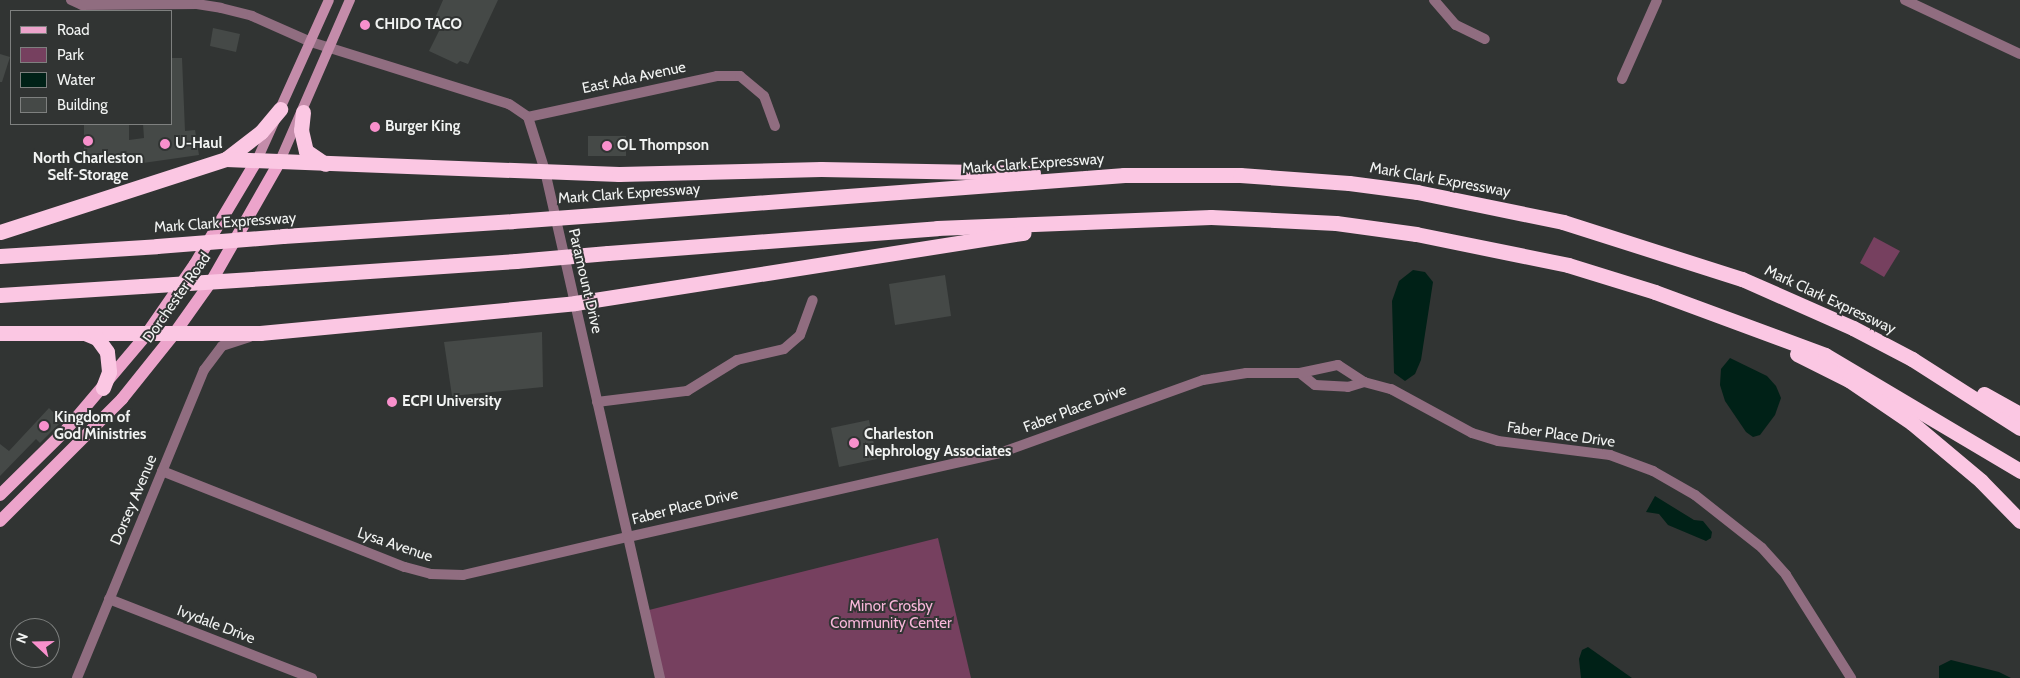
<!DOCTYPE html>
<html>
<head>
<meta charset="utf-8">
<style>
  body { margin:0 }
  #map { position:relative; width:2020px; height:678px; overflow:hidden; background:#313433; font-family:Cabin,sans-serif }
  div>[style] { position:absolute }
  .green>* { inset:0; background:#76405f }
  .water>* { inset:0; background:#002117 }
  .building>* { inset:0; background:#454947 }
  .minor>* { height:10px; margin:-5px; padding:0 5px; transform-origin:5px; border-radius:5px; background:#906d80 }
  .tertiary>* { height:10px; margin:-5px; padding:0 5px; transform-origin:5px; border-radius:5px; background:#906d80 }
  .secondary>* { height:10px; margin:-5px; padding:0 5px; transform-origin:5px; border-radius:5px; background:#c48caa }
  .primary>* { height:12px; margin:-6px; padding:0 6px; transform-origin:6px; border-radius:6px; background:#eca4cb }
  .motorway>* { height:15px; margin:-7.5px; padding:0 7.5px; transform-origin:7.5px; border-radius:7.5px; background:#fbc7e3 }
  .motorway-bridge>* { height:15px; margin:-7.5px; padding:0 7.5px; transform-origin:7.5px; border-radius:7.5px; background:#fbc7e3 }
  .dots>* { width:14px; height:14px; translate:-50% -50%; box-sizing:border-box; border:2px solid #313433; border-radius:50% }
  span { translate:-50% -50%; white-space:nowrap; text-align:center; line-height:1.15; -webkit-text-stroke:4px #313433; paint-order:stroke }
  .poi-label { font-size:15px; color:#f1f3f2; font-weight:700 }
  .left { translate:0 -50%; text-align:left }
  .street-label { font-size:15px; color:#f1f3f2 }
  .park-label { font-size:15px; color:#f8b7da }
  .legend { position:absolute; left:10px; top:10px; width:162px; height:115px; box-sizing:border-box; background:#313433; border:1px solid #7e807f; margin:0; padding:6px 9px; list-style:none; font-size:15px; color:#f1f3f2 }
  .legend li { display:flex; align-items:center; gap:10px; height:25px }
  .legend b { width:25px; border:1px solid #7e807f }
  .north { position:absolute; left:10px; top:618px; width:50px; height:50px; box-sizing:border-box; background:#313433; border:1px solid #7e807f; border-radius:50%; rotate:291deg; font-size:14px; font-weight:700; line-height:20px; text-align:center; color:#f1f3f2 }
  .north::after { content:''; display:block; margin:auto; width:18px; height:22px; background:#f890cc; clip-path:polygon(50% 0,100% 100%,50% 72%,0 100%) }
</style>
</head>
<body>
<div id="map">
  <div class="green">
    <div style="clip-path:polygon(1874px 237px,1900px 251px,1884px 277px,1860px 263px)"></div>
    <div style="clip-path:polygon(938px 538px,971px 678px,660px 678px,645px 611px)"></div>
  </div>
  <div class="water">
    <div style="clip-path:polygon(1413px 270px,1425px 272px,1433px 282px,1421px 360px,1415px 374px,1405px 381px,1394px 373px,1392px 301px,1399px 281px)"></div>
    <div style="clip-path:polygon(1730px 358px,1767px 376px,1776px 386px,1781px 398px,1775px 415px,1760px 435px,1753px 437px,1746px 432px,1725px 401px,1720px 385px,1721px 369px)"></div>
    <div style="clip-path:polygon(1655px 496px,1694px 520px,1703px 521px,1712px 532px,1711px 538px,1706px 541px,1668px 525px,1659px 514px,1646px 512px)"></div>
    <div style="clip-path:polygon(1588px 647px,1632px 678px,1581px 678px,1579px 659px,1582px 650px)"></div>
    <div style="clip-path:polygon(1951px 660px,1999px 672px,2011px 678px,1939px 678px,1939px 666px)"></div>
  </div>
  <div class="building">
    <div style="clip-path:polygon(443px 0,498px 0,468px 64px,460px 61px,457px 64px,429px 51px,440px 29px,432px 25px)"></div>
    <div style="clip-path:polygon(213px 28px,240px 34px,236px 52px,210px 46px)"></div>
    <div style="clip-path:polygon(0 54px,10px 57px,2px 82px,0 82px)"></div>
    <div style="clip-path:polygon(171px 58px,182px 58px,185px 131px,195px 130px,199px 155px,136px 164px,134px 153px,84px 159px,84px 124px,129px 124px,129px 140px,144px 138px,143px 124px,171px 124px)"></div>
    <div style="clip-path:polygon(588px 136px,626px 136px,626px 156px,588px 156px)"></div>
    <div style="clip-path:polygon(945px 275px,951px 316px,895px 325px,889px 284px)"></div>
    <div style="clip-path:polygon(542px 332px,543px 387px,452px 396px,444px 342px)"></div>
    <div style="clip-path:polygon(49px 408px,62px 421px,40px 443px,36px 439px,0 476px,0 444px,9px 451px)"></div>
    <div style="clip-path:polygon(869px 420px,877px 459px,839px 467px,831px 428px)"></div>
  </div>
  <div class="minor">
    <div style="left:71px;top:0;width:12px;rotate:24deg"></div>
    <div style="left:82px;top:5px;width:115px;rotate:-0.5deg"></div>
    <div style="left:197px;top:4px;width:24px;rotate:9deg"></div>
    <div style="left:221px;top:8px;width:32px;rotate:14deg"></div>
    <div style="left:252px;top:16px;width:64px;rotate:23.8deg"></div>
    <div style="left:1434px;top:0;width:33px;rotate:49deg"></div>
    <div style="left:1456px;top:25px;width:32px;rotate:26deg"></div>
    <div style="left:1622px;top:79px;width:86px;rotate:-66.1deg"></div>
    <div style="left:528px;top:117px;width:193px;rotate:-12.2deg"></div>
    <div style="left:717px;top:76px;width:23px"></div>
    <div style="left:740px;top:76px;width:31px;rotate:40deg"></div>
    <div style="left:764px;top:96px;width:32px;rotate:70deg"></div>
    <div style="left:597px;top:402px;width:91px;rotate:-7deg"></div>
    <div style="left:687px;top:391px;width:59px;rotate:-31.8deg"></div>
    <div style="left:737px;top:360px;width:48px;rotate:-13.2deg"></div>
    <div style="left:784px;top:349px;width:21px;rotate:-41deg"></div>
    <div style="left:800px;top:335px;width:37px;rotate:-70deg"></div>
    <div style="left:162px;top:471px;width:261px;rotate:21.6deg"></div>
    <div style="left:405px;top:567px;width:27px;rotate:15deg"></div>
    <div style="left:431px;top:574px;width:32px;rotate:2deg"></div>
    <div style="left:463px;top:575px;width:169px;rotate:-13deg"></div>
    <div style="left:109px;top:599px;width:218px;rotate:21.3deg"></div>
    <div style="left:77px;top:678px;width:333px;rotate:-67.6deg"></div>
    <div style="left:204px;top:370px;width:30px;rotate:-53deg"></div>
    <div style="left:222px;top:346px;width:29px;rotate:-18deg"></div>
  </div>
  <div class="tertiary">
    <div style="left:1905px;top:0;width:127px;rotate:25.2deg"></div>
    <div style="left:311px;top:42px;width:207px;rotate:17.4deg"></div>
    <div style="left:509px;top:104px;width:23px;rotate:34deg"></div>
    <div style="left:528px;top:117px;width:57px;rotate:72.5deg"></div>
    <div style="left:545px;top:171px;width:520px;rotate:77.22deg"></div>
    <div style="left:1300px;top:373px;width:19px;rotate:39deg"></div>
    <div style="left:1315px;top:385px;width:33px;rotate:3deg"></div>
    <div style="left:1348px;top:387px;width:17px;rotate:-17deg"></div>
    <div style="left:628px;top:537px;width:381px;rotate:-12.7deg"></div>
    <div style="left:1000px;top:453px;width:216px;rotate:-19.8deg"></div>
    <div style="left:1203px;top:380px;width:44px;rotate:-9.2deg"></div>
    <div style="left:1246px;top:373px;width:54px"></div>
    <div style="left:1300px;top:373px;width:39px;rotate:-12deg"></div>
    <div style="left:1338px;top:365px;width:31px;rotate:33deg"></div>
    <div style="left:1364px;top:382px;width:28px;rotate:15deg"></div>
    <div style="left:1391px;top:389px;width:92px;rotate:28.5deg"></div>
    <div style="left:1472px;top:433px;width:27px;rotate:17deg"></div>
    <div style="left:1498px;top:441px;width:113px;rotate:7.1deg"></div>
    <div style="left:1610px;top:455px;width:46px;rotate:20.4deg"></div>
    <div style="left:1653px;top:471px;width:48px;rotate:29.7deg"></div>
    <div style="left:1695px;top:495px;width:85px;rotate:38.3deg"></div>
    <div style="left:1762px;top:548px;width:36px;rotate:48deg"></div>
    <div style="left:1786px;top:575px;width:122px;rotate:57.7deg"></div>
  </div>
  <div class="secondary">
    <div style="left:257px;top:160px;width:175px;rotate:-65.8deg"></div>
    <div style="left:279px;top:163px;width:178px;rotate:-66.5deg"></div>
  </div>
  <div class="primary">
    <div style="left:0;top:495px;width:91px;rotate:-44.6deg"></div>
    <div style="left:65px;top:431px;width:126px;rotate:-49.8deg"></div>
    <div style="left:146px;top:335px;width:86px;rotate:-55.4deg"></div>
    <div style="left:195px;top:264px;width:121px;rotate:-59.2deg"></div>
    <div style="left:0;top:521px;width:173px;rotate:-45deg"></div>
    <div style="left:122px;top:399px;width:83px;rotate:-51.3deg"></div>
    <div style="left:174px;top:334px;width:64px;rotate:-54.6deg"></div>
    <div style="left:211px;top:282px;width:137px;rotate:-60.3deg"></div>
  </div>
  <div class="motorway">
    <div style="left:303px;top:112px;width:18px;rotate:96deg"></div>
    <div style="left:301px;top:130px;width:22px;rotate:77deg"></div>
    <div style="left:306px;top:151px;width:23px;rotate:34deg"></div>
    <div style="left:226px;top:159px;width:44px;rotate:-37.6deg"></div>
    <div style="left:261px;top:132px;width:30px;rotate:-50deg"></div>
    <div style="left:596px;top:215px;width:530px;rotate:-4.33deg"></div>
    <div style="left:1124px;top:175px;width:116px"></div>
    <div style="left:1240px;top:175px;width:109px;rotate:4.2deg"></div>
    <div style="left:1349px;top:183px;width:69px;rotate:7.5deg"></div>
    <div style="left:1417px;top:192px;width:149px;rotate:11.6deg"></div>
    <div style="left:1563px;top:222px;width:188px;rotate:17.7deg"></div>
    <div style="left:1742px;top:279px;width:121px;rotate:23.8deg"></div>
    <div style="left:1853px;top:328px;width:67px;rotate:27.7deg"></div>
    <div style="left:1912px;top:359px;width:128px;rotate:32.6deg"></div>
    <div style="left:0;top:232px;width:237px;rotate:-17.9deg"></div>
    <div style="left:226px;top:159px;width:393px;rotate:2.2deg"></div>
    <div style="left:619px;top:174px;width:202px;rotate:-1.4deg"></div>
    <div style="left:821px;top:169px;width:212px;rotate:1.1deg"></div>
    <div style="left:283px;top:236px;width:230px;rotate:-3.7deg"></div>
    <div style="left:608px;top:253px;width:330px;rotate:-4.3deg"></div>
    <div style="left:937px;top:228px;width:274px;rotate:-2.3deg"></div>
    <div style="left:1211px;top:217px;width:125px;rotate:2.7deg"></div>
    <div style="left:1336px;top:223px;width:81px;rotate:7.8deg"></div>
    <div style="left:1416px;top:234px;width:155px;rotate:11.5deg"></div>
    <div style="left:1568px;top:265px;width:91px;rotate:17.2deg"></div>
    <div style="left:1655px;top:292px;width:181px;rotate:20.3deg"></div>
    <div style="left:1825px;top:355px;width:227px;rotate:30.7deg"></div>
    <div style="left:0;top:256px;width:157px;rotate:-3.6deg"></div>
    <div style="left:266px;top:278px;width:251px;rotate:-3.9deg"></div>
    <div style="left:0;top:295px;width:142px;rotate:-3.6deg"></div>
    <div style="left:0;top:333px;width:260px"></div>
    <div style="left:260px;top:333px;width:316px;rotate:-5.4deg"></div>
    <div style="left:575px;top:303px;width:454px;rotate:-8.9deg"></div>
    <div style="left:85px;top:333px;width:13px;rotate:23deg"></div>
    <div style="left:97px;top:338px;width:17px;rotate:54deg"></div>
    <div style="left:107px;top:352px;width:20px;rotate:84deg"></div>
    <div style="left:109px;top:372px;width:17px;rotate:111deg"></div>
    <div style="left:1797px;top:354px;width:58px;rotate:26.6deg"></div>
    <div style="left:1849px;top:380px;width:76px;rotate:34.3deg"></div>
    <div style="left:1912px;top:423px;width:90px;rotate:40deg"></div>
    <div style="left:1981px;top:481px;width:56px;rotate:45.7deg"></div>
    <div style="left:1984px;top:394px;width:41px;rotate:29.1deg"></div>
  </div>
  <div class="motorway-bridge">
    <div style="left:513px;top:221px;width:83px;rotate:-4.1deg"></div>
    <div style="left:157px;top:246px;width:126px;rotate:-4.5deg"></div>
    <div style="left:516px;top:261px;width:92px;rotate:-5deg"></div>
    <div style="left:142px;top:286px;width:124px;rotate:-3.7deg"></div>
  </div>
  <div class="dots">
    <div style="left:365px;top:25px;background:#f890cc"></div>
    <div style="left:375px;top:127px;background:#f890cc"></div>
    <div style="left:88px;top:141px;background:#f890cc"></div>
    <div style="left:165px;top:144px;background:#f890cc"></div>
    <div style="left:607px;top:146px;background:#f890cc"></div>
    <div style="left:392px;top:402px;background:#f890cc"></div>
    <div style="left:44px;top:426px;background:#f890cc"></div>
    <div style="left:854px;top:443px;background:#f890cc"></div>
  </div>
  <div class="poi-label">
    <span class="left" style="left:375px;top:25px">CHIDO TACO</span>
    <span class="left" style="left:385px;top:127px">Burger King</span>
    <span class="left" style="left:175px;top:144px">U-Haul</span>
    <span class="left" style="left:617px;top:146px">OL Thompson</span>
    <span style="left:88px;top:167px">North Charleston<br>Self-Storage</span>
    <span class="left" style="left:402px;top:402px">ECPI University</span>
    <span class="left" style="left:54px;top:426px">Kingdom of<br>God Ministries</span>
    <span class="left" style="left:864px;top:443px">Charleston<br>Nephrology Associates</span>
  </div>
  <div class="street-label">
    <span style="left:634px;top:78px;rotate:-12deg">East Ada Avenue</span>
    <span style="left:1033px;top:164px;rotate:-4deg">Mark Clark Expressway</span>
    <span style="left:1440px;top:180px;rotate:10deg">Mark Clark Expressway</span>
    <span style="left:629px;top:194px;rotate:-4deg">Mark Clark Expressway</span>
    <span style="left:225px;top:223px;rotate:-4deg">Mark Clark Expressway</span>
    <span style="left:585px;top:281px;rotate:77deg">Paramount Drive</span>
    <span style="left:177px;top:298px;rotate:-55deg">Dorchester Road</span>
    <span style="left:1830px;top:300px;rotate:25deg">Mark Clark Expressway</span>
    <span style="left:1075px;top:409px;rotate:-21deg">Faber Place Drive</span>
    <span style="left:1561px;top:435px;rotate:8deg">Faber Place Drive</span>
    <span style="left:134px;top:500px;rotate:-67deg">Dorsey Avenue</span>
    <span style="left:685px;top:507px;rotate:-14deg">Faber Place Drive</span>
    <span style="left:395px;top:545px;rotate:19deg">Lysa Avenue</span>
    <span style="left:216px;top:625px;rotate:21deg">Ivydale Drive</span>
  </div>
  <div class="park-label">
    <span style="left:891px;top:615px">Minor Crosby<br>Community Center</span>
  </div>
  <ul class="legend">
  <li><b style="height:6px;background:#eca4cb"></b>Road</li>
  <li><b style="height:14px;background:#76405f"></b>Park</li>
  <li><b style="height:14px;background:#002117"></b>Water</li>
  <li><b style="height:14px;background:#454947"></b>Building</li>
  </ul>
  <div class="north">N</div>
</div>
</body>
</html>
